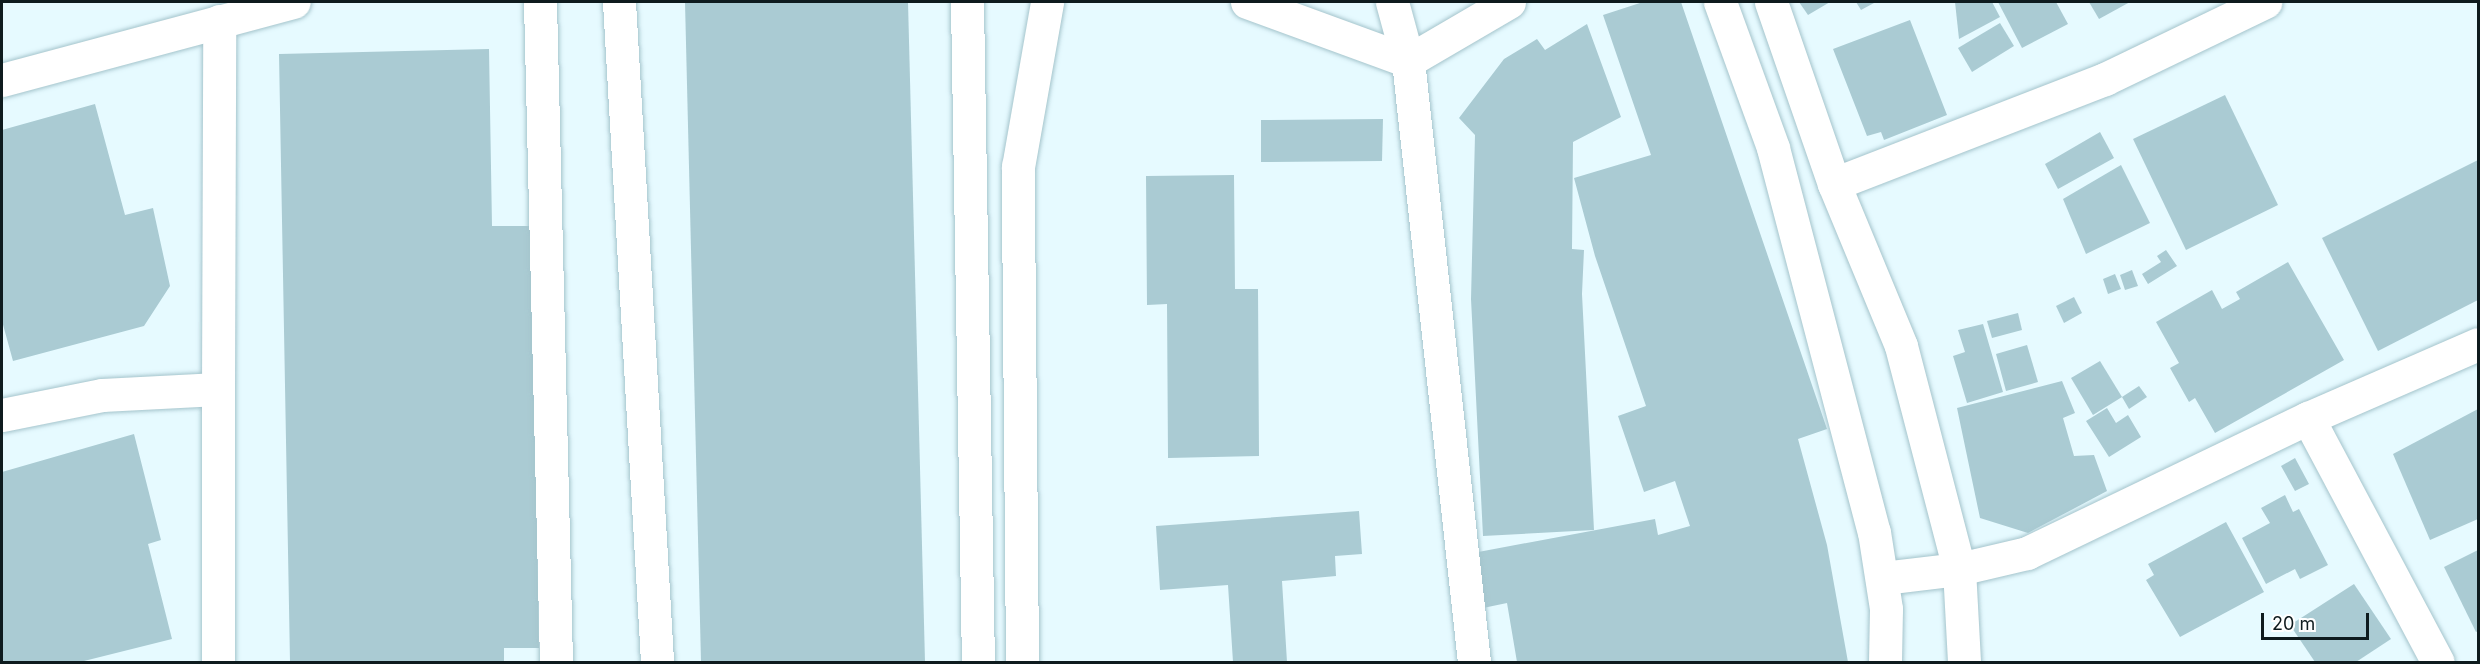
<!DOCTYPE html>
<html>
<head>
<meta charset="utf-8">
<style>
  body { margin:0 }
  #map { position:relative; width:2480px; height:664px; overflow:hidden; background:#e6faff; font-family:Inter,sans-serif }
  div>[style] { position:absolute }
  .building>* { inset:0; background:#aacbd3 }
  .roads { filter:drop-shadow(0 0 2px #a4c4cc) drop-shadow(0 0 2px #a4c4cc) }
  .minor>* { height:33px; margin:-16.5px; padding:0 16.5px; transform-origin:16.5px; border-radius:16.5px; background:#fff }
  .tertiary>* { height:33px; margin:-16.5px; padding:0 16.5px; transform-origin:16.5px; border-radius:16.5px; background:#fff }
  .secondary>* { height:33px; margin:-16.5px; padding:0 16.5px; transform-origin:16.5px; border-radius:16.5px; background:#fff }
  span { translate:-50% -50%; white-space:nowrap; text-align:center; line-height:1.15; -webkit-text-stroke:6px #fff; paint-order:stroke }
  .frame { position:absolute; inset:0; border:3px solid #0e1b1e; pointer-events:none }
  .scale { position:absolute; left:2261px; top:613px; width:108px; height:27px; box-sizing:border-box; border:3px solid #0e1b1e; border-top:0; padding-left:8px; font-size:18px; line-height:21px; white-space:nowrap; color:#0e1b1e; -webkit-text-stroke:4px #fff; paint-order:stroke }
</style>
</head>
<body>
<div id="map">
  <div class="building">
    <div style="clip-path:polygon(685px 2px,908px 2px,925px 662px,701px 662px)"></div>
    <div style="clip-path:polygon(1643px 2px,1681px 2px,1827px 429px,1798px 439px,1827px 545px,1848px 662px,1517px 662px,1507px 603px,1483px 608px,1473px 553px,1655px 519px,1658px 535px,1690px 526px,1675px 481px,1644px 492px,1618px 416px,1646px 406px,1595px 256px,1574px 178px,1651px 155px,1603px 15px)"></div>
    <div style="clip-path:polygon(1799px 2px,1830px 2px,1808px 15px)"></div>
    <div style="clip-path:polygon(1856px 2px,1873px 2px,1874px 3px,1861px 10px)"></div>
    <div style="clip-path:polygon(1955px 2px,1992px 2px,2000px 17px,1959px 39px)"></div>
    <div style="clip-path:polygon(1998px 2px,2056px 2px,2068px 24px,2022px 48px)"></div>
    <div style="clip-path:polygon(2089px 2px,2130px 2px,2099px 19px)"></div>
    <div style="clip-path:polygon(1910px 20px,1947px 115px,1884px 140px,1881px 132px,1867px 136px,1833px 49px)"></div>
    <div style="clip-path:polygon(2000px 23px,2014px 46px,1972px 72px,1958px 48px)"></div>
    <div style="clip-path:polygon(1587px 24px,1621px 117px,1573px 142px,1572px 249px,1584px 250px,1582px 294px,1594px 530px,1483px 536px,1471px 299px,1475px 135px,1459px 118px,1504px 59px,1537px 39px,1545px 50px)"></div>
    <div style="clip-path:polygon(489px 49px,492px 226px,532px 226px,539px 648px,504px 648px,504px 662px,290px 662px,279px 54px)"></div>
    <div style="clip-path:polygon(2225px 95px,2278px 205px,2186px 250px,2133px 139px)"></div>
    <div style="clip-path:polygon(95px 104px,125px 215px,153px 208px,170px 286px,144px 326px,13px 361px,2px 321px,2px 130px)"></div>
    <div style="clip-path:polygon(1383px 119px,1382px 161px,1261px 162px,1261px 120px)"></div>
    <div style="clip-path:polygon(2100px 132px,2114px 158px,2058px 189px,2045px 164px)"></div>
    <div style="clip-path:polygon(2478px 160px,2478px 300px,2378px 351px,2322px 238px)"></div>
    <div style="clip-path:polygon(2121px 165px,2150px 223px,2086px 254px,2063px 199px)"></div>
    <div style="clip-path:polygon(1234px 175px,1235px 289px,1258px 289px,1259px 456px,1168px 458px,1167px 304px,1147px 305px,1146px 176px)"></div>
    <div style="clip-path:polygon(2166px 250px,2177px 266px,2148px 284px,2142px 274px,2161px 262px,2157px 256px)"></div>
    <div style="clip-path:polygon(2288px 262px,2344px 360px,2215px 433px,2195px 398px,2189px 402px,2170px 368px,2179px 363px,2156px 322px,2212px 290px,2222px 309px,2240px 299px,2236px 292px)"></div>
    <div style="clip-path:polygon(2132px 270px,2138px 286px,2125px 290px,2120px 275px)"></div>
    <div style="clip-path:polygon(2115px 274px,2121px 289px,2108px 294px,2103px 279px)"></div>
    <div style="clip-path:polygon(2074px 297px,2082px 313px,2064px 323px,2056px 306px)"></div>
    <div style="clip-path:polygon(2018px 313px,2022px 330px,1992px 338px,1987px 321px)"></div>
    <div style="clip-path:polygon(1983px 324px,2003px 392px,1967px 403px,1953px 356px,1965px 352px,1958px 330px)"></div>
    <div style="clip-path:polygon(2027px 345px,2038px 382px,2006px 391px,1996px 354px)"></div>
    <div style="clip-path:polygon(2100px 361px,2122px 397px,2093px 415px,2071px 378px)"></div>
    <div style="clip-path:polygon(2062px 381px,2075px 413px,2063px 418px,2074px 456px,2094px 455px,2107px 491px,2028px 533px,1980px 518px,1957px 408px)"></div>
    <div style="clip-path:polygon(2139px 386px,2147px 397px,2129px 409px,2122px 397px)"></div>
    <div style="clip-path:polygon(2107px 408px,2116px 423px,2128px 415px,2141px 437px,2109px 457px,2086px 421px)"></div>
    <div style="clip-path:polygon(2478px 409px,2478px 519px,2430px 540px,2393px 454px)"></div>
    <div style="clip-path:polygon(134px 434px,161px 540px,148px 544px,172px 639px,80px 662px,2px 662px,2px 472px)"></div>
    <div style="clip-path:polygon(2295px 458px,2309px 484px,2295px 491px,2281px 466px)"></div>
    <div style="clip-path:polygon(2285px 495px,2293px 512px,2299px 509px,2328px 565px,2300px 579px,2295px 569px,2266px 584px,2242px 538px,2270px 523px,2261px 508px)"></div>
    <div style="clip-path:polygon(1359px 511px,1362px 554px,1335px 556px,1336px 576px,1282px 581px,1287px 662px,1233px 662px,1228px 585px,1160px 590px,1156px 526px)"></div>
    <div style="clip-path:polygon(2226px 522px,2264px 592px,2180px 637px,2146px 580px,2154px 575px,2148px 564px)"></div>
    <div style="clip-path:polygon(2478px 550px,2478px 631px,2476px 632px,2444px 567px)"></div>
    <div style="clip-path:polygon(2354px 584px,2391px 639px,2356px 662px,2315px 662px,2290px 625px)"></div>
  </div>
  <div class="roads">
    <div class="minor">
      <div style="left:540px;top:2px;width:660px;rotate:88.61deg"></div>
      <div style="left:619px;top:2px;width:661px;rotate:86.7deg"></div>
      <div style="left:1392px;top:2px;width:61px;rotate:74.8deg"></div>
      <div style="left:1408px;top:61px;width:605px;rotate:83.73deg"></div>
      <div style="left:1834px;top:184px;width:291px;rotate:-21.2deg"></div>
      <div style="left:2105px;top:79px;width:178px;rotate:-25.7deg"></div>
      <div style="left:2px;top:415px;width:102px;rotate:-11.3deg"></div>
      <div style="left:102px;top:395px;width:116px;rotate:-3deg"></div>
      <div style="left:218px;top:389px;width:368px;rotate:-89.8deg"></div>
      <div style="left:2308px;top:418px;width:276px;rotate:62deg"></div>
      <div style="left:1883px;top:578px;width:77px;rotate:-6.8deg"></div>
      <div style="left:1959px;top:569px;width:70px;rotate:-13.2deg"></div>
      <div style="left:2027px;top:553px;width:312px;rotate:-25.7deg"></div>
      <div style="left:2308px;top:418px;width:185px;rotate:-23.5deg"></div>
      <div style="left:218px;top:662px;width:273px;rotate:-90deg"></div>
    </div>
    <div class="tertiary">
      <div style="left:967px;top:2px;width:660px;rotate:89.05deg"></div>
      <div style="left:1247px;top:2px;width:171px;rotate:20.1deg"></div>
      <div style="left:1408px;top:61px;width:117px;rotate:-30.3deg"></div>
      <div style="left:2px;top:80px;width:302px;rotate:-15deg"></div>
      <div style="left:1022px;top:662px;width:495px;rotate:-90.5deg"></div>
      <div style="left:1018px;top:167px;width:168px;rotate:-80deg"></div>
    </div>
    <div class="secondary">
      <div style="left:1720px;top:2px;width:155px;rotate:70deg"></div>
      <div style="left:1773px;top:148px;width:397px;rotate:75.3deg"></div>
      <div style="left:1874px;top:532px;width:78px;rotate:81.1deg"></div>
      <div style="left:1886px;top:609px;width:53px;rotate:91.1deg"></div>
      <div style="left:1771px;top:2px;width:193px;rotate:70.9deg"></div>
      <div style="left:1834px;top:184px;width:175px;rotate:67.5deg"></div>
      <div style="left:1901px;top:346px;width:230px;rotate:75.4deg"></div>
      <div style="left:1959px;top:569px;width:93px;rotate:86.9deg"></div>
    </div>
  </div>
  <div class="frame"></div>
  <div class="scale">20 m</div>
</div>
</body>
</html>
